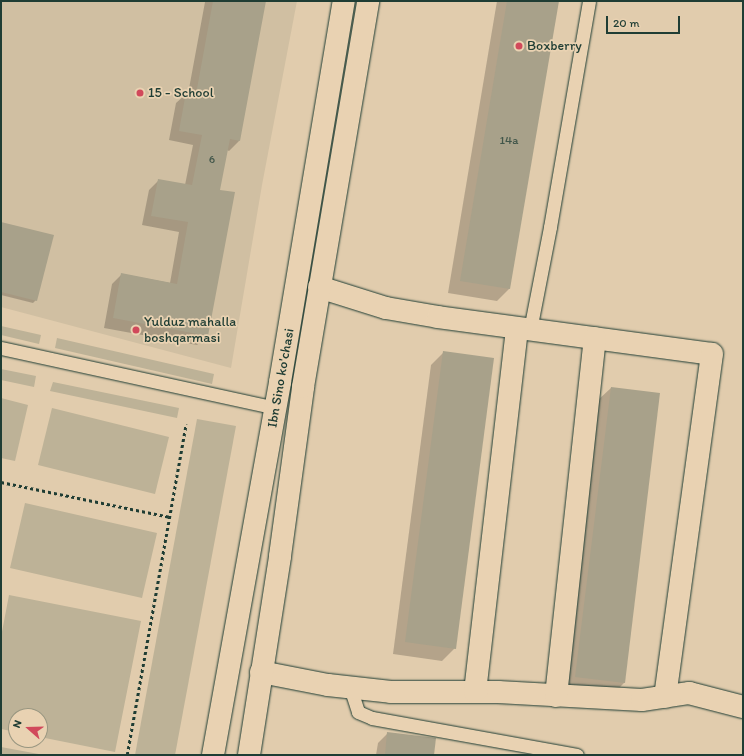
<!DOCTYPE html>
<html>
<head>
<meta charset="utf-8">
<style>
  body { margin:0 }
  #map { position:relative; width:744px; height:756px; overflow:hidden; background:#e1ccad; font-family:Itim,sans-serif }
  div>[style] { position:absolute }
  .built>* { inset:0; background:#d0bfa2 }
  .green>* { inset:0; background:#bdb297 }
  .shadow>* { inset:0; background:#0003 }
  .building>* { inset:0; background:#a8a18a }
  .path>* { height:2.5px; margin-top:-1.25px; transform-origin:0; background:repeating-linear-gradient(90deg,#1f3d34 0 3px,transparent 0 6px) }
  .roads { filter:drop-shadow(0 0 1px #1f3d34) drop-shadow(0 0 1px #1f3d34) }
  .service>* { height:13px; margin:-6.5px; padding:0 6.5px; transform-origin:6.5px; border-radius:6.5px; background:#e9d2b2 }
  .minor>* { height:22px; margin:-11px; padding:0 11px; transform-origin:11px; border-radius:11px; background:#e9d2b2 }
  .primary>* { height:22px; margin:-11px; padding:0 11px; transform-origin:11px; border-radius:11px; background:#e9d2b2 }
  .dots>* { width:11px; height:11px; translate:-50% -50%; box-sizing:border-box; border:2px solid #e9d2b2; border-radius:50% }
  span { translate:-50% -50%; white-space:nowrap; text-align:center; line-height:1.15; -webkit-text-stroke:3.5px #e9d2b2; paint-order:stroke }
  .number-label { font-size:12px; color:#41564a }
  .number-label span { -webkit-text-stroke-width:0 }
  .poi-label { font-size:14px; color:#1f3d34 }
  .left { translate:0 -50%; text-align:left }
  .street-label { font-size:14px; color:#1f3d34 }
  .frame { position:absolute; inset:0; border:2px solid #1f3d34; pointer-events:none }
  .north { position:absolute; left:8px; top:708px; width:40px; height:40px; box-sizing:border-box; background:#e9d2b2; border:1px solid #989680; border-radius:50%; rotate:290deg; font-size:11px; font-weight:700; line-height:16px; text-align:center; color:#1f3d34 }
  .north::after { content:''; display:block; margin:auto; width:14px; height:18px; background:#d1495b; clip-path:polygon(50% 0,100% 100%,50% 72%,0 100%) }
  .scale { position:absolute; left:606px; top:16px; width:74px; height:18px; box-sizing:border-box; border:2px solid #1f3d34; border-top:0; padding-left:5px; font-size:12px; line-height:14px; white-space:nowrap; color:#1f3d34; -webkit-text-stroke:3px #e9d2b2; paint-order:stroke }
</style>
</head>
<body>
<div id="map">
  <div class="built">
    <div style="clip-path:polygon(1px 1px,297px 1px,262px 185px,231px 368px,1px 307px)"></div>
  </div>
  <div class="green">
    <div style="clip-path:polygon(1px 326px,41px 335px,39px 344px,1px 335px)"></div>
    <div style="clip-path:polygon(57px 338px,214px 374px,212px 384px,55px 348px)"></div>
    <div style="clip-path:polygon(1px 369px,36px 376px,34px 387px,1px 380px)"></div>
    <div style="clip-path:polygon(53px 382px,179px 408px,177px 418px,50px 391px)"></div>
    <div style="clip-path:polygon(1px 398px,28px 405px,15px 461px,1px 458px)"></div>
    <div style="clip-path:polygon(52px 408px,169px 437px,155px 494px,38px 465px)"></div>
    <div style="clip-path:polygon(197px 419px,236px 426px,175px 755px,135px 755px)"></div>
    <div style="clip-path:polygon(25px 503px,157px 533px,142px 598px,10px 568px)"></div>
    <div style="clip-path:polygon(9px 595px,141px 621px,115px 752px,40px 737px,40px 716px,16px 716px,16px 732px,1px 729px,1px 637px)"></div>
    <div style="clip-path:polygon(1px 747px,44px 755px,1px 755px)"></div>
  </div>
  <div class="shadow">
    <div style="clip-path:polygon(198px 1px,265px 1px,239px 141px,229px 151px,227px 150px,219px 191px,207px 335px,197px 345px,104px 328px,112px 284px,122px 274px,170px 283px,179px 232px,142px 225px,149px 190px,159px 180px,185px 185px,193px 145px,169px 140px,176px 103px,186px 94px,188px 94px,205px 2px)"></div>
    <div style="clip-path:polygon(497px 1px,558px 1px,509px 289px,497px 301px,448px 293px)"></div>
    <div style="clip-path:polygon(1px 223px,36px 300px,33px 303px,1px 295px)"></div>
    <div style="clip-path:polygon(444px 352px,455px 648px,442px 661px,393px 654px,431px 365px)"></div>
    <div style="clip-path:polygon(611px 388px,659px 394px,624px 683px,611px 696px,562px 690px,598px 400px)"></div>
    <div style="clip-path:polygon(388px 733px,433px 755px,376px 755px,378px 743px)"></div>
  </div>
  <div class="building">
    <div style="clip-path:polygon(213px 1px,266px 1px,240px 141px,230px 139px,220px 190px,235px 192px,208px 336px,113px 318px,121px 273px,177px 284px,188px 222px,151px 216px,158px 179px,192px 185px,202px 135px,179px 131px,186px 92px,196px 94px)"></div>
    <div style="clip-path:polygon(507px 1px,559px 1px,510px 289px,460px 281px)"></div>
    <div style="clip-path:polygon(1px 222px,54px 235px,37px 301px,1px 292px)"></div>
    <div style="clip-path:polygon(443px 351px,494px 358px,456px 649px,405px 642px)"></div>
    <div style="clip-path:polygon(611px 387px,660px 393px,625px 683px,575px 677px)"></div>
    <div style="clip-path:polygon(387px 732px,436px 738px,434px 755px,385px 755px)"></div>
  </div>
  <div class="path">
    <div style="left:1px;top:482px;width:173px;rotate:11.7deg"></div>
    <div style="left:127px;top:755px;width:336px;rotate:-79.9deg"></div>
  </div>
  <div class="roads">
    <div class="service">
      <div style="left:530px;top:330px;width:105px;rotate:-79deg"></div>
      <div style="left:550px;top:227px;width:229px;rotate:-80.2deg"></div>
      <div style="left:1px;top:348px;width:281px;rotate:12.3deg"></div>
      <div style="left:350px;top:687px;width:26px;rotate:72deg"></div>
      <div style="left:358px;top:712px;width:15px;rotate:23deg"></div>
      <div style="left:372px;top:718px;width:208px;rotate:10.2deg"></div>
    </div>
    <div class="minor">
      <div style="left:319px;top:287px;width:70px;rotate:17.4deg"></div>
      <div style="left:386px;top:308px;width:53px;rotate:9.8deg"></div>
      <div style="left:438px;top:317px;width:276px;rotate:7.7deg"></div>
      <div style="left:712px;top:354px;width:346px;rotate:97.8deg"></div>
      <div style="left:261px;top:672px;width:68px;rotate:11deg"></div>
      <div style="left:328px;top:685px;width:63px;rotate:6.3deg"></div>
      <div style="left:391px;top:692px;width:107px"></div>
      <div style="left:498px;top:692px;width:144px;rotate:3.2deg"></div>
      <div style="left:642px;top:700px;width:48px;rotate:-8.5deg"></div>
      <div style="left:689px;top:693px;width:56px;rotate:14.5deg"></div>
      <div style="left:475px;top:692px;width:366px;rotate:-83.4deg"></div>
      <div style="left:556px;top:696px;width:360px;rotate:-83.8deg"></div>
    </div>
    <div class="primary">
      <div style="left:213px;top:755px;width:379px;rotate:-79.8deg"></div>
      <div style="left:280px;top:382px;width:386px;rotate:-80.5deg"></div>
      <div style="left:249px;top:755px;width:201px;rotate:-81.1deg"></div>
      <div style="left:280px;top:556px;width:171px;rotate:-82.2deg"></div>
      <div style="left:303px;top:387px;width:391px;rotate:-80.4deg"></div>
    </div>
  </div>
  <div class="dots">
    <div style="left:519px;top:46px;background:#d1495b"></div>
    <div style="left:140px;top:93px;background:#d1495b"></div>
    <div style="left:136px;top:330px;background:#d1495b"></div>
  </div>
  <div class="number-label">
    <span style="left:509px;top:141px">14a</span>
    <span style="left:212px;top:160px">6</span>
  </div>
  <div class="poi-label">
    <span class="left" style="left:527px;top:46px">Boxberry</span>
    <span class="left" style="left:148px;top:93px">15 - School</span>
    <span class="left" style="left:144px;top:330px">Yulduz mahalla<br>boshqarmasi</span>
  </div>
  <div class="street-label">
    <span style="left:281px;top:378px;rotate:-80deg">Ibn Sino ko'chasi</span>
  </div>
  <div class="frame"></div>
  <div class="north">N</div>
  <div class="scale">20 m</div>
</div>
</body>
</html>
